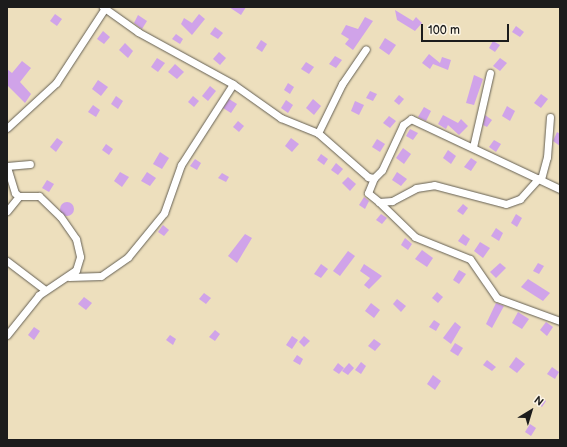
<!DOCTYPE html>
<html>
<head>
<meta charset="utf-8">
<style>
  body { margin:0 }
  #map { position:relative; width:567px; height:447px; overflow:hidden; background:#eddfbd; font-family:"Balsamiq Sans",sans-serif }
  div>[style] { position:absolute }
  .building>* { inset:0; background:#d0a3e9 }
  .round { border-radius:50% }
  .roads { filter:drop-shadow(0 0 1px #656054) drop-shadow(0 0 1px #656054) }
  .minor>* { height:7px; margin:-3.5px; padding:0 3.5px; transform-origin:3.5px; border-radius:3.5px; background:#fff }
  span { translate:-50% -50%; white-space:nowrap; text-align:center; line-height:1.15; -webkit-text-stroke:3.5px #fcf5e5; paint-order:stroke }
  .frame { position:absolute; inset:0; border:8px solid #1c1c1c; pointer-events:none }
  .north { position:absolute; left:511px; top:391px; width:40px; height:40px; -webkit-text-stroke:3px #fcf5e5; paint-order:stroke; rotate:38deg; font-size:11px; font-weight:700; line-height:16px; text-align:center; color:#1c1c1c }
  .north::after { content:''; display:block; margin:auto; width:14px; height:18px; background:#1c1c1c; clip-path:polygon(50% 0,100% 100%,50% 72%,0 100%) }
  .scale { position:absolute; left:421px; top:24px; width:88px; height:18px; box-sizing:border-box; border:2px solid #1c1c1c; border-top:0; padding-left:5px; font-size:12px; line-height:14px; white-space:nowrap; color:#1c1c1c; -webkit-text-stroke:3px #fcf5e5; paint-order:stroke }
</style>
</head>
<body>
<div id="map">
  <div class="building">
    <div style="clip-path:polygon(229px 7px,246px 7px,241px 15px)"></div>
    <div style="clip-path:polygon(395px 10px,413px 21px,416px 17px,422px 23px,415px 31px,397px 20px)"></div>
    <div style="clip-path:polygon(55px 14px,62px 19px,57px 26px,50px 21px)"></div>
    <div style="clip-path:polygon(199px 14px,205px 19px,192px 35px,181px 24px,184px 18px,192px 23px)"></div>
    <div style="clip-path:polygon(138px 15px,147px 21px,142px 29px,134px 23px)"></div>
    <div style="clip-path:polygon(365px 17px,373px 21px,353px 50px,345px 44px,349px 39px,341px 34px,346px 25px,358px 29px)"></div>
    <div style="clip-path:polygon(516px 26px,524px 32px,520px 37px,512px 32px)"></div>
    <div style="clip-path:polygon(215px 27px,223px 33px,218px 39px,210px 34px)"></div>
    <div style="clip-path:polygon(103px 31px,110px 37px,104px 44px,97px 39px)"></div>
    <div style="clip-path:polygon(176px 34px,183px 39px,180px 44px,172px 39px)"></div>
    <div style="clip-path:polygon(385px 38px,396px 45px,389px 55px,379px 48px)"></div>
    <div style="clip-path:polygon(261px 40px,267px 44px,262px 52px,256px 48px)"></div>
    <div style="clip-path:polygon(493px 41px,500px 45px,495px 52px,489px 48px)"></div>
    <div style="clip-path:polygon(125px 43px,133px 51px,128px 58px,119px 50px)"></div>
    <div style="clip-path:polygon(219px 52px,226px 58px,220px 65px,213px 59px)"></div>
    <div style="clip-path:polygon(429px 54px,440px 63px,442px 57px,451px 60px,448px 70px,433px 64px,430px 69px,422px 63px)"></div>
    <div style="clip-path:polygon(335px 56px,342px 60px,336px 68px,329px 64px)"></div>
    <div style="clip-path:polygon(157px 58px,165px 63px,158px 72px,151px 67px)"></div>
    <div style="clip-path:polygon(500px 58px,507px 63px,500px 71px,493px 66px)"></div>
    <div style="clip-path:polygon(22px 61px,31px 68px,20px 82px,31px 94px,25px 103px,7px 85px,7px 69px,12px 73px)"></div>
    <div style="clip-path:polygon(306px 62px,314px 67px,309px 74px,301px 69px)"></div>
    <div style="clip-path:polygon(175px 64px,184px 72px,177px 79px,168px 72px)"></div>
    <div style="clip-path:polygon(474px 75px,483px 79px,474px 105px,466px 103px)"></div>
    <div style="clip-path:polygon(98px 80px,108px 87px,101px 96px,92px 89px)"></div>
    <div style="clip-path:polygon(288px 83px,294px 87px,290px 94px,284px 90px)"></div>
    <div style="clip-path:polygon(210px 86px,216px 91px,208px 101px,202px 96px)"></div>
    <div style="clip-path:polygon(370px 91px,377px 94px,373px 101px,366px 98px)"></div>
    <div style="clip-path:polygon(541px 94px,548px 99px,541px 108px,534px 103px)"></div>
    <div style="clip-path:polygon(399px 95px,404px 99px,399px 105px,394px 101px)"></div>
    <div style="clip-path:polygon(116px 96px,123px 101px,118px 109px,111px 104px)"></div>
    <div style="clip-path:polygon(193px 96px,199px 101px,194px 107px,188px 102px)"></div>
    <div style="clip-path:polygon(229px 99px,237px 104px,231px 113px,223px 108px)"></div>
    <div style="clip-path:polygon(313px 99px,321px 106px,314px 115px,306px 108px)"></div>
    <div style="clip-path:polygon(286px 100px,293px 105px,288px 113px,281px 108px)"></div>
    <div style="clip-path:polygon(355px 101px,364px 105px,359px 115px,351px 111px)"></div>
    <div style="clip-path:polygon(93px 105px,100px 110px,96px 117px,88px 112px)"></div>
    <div style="clip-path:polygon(507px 106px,515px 111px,510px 121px,502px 116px)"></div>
    <div style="clip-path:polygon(424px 107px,431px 111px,426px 121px,418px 117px)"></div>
    <div style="clip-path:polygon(443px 115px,458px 123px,461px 119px,468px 126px,459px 135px,448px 125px,446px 129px,438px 124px)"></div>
    <div style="clip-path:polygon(485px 115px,492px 120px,487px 127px,483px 125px)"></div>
    <div style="clip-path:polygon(389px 116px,396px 121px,390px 128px,383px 123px)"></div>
    <div style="clip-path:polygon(238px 121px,244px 126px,239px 132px,233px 127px)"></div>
    <div style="clip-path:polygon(410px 129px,418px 133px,413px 140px,406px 136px)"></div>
    <div style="clip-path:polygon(557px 132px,560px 134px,560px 146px,553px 141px)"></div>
    <div style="clip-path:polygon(57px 138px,63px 142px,56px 152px,50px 147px)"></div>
    <div style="clip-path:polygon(291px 138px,299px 144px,292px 152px,285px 146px)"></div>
    <div style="clip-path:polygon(377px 139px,385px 144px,380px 152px,372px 147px)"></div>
    <div style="clip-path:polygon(494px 140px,501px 144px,496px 152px,489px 147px)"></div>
    <div style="clip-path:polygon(106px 144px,113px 149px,109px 155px,102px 150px)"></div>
    <div style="clip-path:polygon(403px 148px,411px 154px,404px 164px,396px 158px)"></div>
    <div style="clip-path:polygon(448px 150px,456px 156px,451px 164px,443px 158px)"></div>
    <div style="clip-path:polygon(160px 152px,169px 158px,162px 169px,153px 164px)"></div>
    <div style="clip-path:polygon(321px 154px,328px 159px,324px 165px,317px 160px)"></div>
    <div style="clip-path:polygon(471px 158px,477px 162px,471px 171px,464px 167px)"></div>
    <div style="clip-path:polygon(195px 159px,201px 163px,197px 170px,190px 166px)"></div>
    <div style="clip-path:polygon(336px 163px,343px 169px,338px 175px,331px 170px)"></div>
    <div style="clip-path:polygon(120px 172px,129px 177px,122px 187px,114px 181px)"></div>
    <div style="clip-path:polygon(147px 172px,156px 178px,150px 186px,141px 181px)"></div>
    <div style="clip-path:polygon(397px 172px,407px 179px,401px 186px,392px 180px)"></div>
    <div style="clip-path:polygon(222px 173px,229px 177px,226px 182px,218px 178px)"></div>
    <div style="clip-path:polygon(348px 177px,356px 184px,350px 191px,342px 183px)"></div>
    <div style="clip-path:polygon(47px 180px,54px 184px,49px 192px,42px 188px)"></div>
    <div style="clip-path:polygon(364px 197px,369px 201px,365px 209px,359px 205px)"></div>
    <div class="round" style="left:60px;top:202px;width:14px;height:14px"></div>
    <div style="clip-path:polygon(463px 204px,468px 208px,463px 215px,457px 211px)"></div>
    <div style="clip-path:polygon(381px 214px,387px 218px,382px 224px,376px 220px)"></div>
    <div style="clip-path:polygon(516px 214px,522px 218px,517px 227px,511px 223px)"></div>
    <div style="clip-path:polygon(163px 225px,169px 230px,164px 236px,158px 232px)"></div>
    <div style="clip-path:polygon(496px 228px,503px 233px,499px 241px,491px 236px)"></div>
    <div style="clip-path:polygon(245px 234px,252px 238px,237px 263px,228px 256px)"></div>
    <div style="clip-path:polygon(463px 234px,470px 239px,466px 246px,458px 241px)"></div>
    <div style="clip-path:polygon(405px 238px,412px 244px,408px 250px,401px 245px)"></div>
    <div style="clip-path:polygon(480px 242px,490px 248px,483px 258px,474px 251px)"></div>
    <div style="clip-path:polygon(422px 250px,433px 258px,427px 267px,415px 259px)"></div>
    <div style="clip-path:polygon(348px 251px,355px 256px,340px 276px,333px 271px)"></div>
    <div style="clip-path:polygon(500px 263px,506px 268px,496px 278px,490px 272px)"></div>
    <div style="clip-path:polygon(538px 263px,544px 266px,539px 274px,533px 271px)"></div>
    <div style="clip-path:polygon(321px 264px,328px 269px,321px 278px,314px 274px)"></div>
    <div style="clip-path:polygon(364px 264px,382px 276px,369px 289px,364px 285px,370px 278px,360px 271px)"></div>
    <div style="clip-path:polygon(459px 270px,466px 274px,459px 284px,453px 280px)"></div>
    <div style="clip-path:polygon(528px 279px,550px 293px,543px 301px,521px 287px)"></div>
    <div style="clip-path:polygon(437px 292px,443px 297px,438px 303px,432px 298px)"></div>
    <div style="clip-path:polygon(204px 293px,211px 298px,206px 304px,199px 299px)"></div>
    <div style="clip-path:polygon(84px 297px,92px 303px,86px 310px,78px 304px)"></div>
    <div style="clip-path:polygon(397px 299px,406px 306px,401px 312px,393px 304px)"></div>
    <div style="clip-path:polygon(371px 303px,380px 310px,374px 318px,365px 311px)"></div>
    <div style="clip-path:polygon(496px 303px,504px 306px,492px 328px,486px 324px)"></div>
    <div style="clip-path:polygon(518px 312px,529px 319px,522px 329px,512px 323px)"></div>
    <div style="clip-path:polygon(434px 320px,440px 324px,436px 331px,429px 327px)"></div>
    <div style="clip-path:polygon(455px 322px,461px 327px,451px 344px,443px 338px)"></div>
    <div style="clip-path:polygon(546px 322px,553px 327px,547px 336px,540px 330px)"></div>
    <div style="clip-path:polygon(34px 327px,40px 331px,34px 340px,28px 335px)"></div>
    <div style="clip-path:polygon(215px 330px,220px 334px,215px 341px,209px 337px)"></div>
    <div style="clip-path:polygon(170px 335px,176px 339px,173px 345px,166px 340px)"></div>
    <div style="clip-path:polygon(292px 336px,298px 340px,292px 349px,286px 345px)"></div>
    <div style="clip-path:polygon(304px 336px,310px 341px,304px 347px,299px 342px)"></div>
    <div style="clip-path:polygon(374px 339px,381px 344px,375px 351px,368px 346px)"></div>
    <div style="clip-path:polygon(455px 343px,463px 348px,458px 356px,450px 351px)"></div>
    <div style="clip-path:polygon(297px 355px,303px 359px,300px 365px,293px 361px)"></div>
    <div style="clip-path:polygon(516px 357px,525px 364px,517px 373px,509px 367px)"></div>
    <div style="clip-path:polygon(487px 360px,496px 367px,492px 371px,483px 365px)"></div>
    <div style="clip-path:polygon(361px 362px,366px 366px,361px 374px,355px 370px)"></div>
    <div style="clip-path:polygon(338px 363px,344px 368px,339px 374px,333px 370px)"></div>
    <div style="clip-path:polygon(349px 363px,354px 368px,348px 375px,342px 371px)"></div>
    <div style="clip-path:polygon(552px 367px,559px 372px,555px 379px,547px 374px)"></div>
    <div style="clip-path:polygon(433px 375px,441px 381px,435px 390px,427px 384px)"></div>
    <div style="clip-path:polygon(538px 395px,546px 401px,542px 407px,534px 402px)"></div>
    <div style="clip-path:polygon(530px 424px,536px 428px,531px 436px,525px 432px)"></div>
  </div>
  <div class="roads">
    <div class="minor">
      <div style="left:103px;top:7px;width:43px;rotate:35.5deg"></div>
      <div style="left:138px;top:32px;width:108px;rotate:28.7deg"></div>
      <div style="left:233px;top:84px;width:59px;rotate:35.3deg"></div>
      <div style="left:281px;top:118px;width:40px;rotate:22deg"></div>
      <div style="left:318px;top:133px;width:67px;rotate:41.3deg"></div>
      <div style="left:368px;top:177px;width:6px;rotate:9deg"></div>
      <div style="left:374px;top:178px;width:11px;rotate:-45deg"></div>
      <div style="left:382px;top:170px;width:50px;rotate:-65deg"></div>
      <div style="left:403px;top:125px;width:10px;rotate:-37deg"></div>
      <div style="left:411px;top:119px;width:165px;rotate:25.2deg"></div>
      <div style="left:7px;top:128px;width:67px;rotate:-42.6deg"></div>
      <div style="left:56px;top:83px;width:90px;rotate:-56.8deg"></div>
      <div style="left:318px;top:133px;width:55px;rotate:-63.9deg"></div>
      <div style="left:342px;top:84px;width:42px;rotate:-55.6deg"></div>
      <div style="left:473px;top:147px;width:76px;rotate:-77.1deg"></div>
      <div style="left:7px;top:166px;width:23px;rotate:-5deg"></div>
      <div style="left:7px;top:167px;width:27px;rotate:73deg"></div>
      <div style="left:15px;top:193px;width:5px;rotate:37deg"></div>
      <div style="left:19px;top:196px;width:20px"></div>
      <div style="left:39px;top:196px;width:29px;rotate:44deg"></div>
      <div style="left:60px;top:216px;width:28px;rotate:55deg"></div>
      <div style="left:76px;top:239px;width:18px;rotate:77deg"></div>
      <div style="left:80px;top:257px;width:14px;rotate:107deg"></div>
      <div style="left:76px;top:270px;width:45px;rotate:146deg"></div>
      <div style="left:39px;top:295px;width:51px;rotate:128.7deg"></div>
      <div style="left:374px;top:178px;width:16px;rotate:112deg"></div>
      <div style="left:368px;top:193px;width:14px;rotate:39deg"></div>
      <div style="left:379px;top:202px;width:13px;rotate:-4deg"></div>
      <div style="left:392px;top:201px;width:27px;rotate:-28deg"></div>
      <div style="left:416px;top:188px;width:18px;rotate:-9deg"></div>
      <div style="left:434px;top:185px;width:74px;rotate:14.8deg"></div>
      <div style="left:506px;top:204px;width:15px;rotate:-20deg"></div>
      <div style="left:520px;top:199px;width:28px;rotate:-48deg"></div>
      <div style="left:541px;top:179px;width:23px;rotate:-75deg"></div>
      <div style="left:547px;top:157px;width:40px;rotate:-85.7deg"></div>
      <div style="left:379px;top:202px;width:50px;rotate:44.2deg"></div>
      <div style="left:415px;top:237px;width:59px;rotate:21.8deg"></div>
      <div style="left:470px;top:259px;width:47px;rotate:55.3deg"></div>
      <div style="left:497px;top:298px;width:67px;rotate:20.1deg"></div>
      <div style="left:7px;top:211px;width:19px;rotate:-51deg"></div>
      <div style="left:7px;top:261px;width:48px;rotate:37.3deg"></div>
      <div style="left:69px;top:277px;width:32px;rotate:-2deg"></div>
      <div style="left:101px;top:276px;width:33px;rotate:-35deg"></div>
      <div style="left:128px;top:257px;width:57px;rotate:-50.7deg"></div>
      <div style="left:164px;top:213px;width:51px;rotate:-70.5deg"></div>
      <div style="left:181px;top:165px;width:96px;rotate:-57.3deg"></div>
    </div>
  </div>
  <div class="frame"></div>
  <div class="north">N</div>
  <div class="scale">100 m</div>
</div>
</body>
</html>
